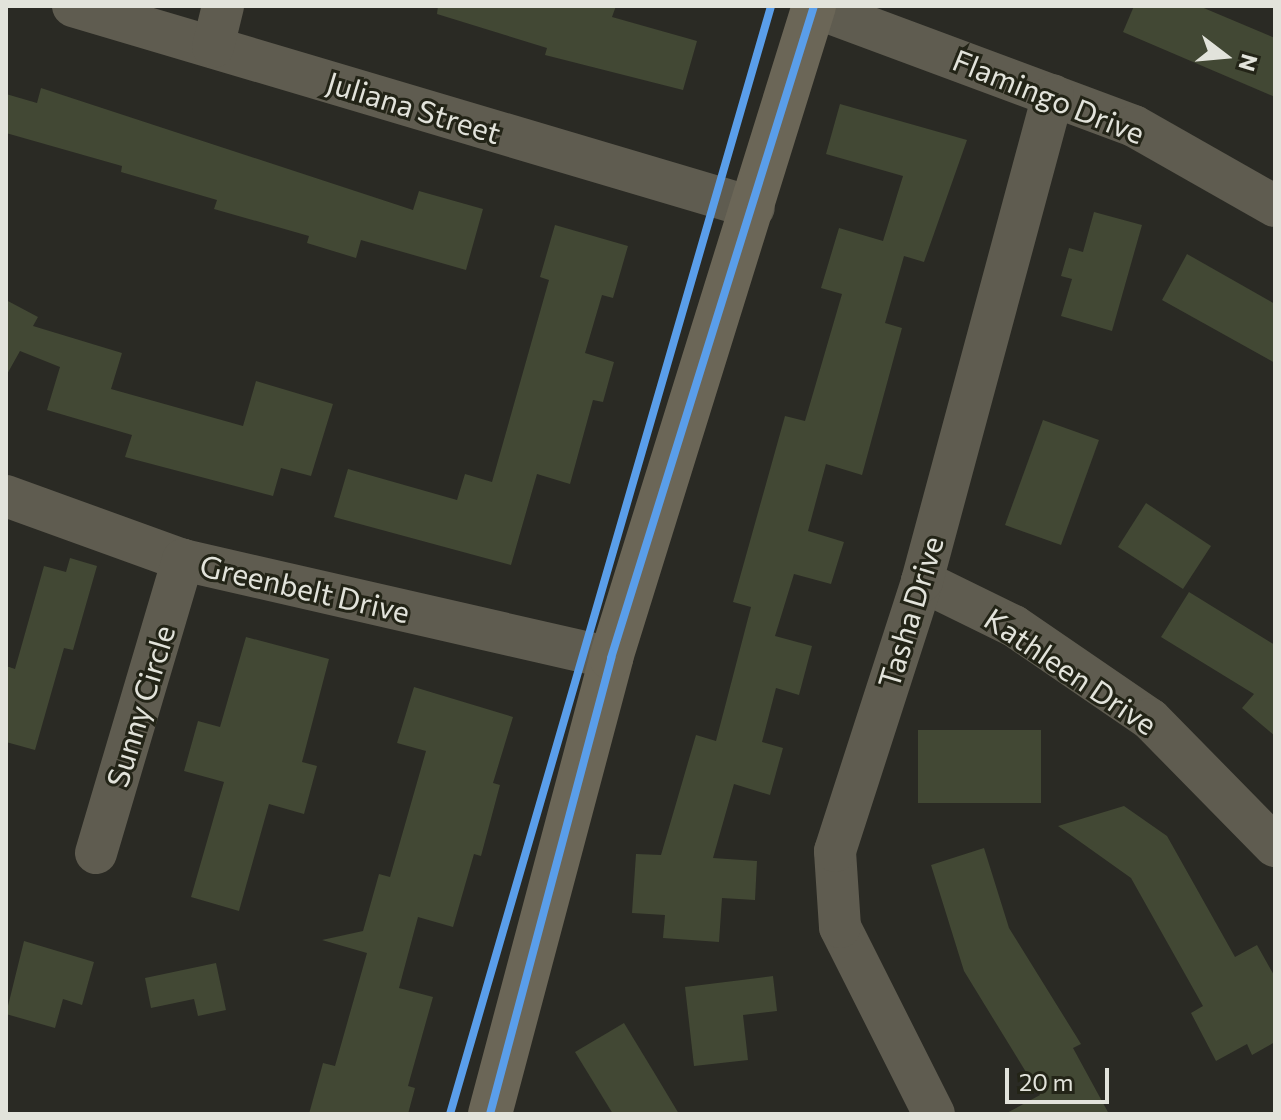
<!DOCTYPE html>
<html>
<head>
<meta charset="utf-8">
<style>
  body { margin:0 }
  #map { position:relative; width:1281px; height:1120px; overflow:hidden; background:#2a2a24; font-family:Commissioner,sans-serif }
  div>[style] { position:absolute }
  .building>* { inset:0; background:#424834 }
  .street>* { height:42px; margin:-21px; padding:0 21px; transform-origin:21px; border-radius:21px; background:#5f5c50 }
  .secondary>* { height:44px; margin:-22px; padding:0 22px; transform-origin:22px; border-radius:22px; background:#6b6657 }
  .cycleway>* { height:8px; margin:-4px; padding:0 4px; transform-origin:4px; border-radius:4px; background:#5a9eea }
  span { translate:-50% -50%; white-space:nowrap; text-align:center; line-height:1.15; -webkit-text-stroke:6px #232417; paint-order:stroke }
  .street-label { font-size:30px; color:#e2e3db }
  .frame { position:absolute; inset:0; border:8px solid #e2e3db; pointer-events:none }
  .north { position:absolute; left:1185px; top:16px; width:80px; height:80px; -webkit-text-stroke:6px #232417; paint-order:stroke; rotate:106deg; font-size:22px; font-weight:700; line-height:32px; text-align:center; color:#e2e3db }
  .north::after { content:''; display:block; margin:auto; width:28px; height:36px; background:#e2e3db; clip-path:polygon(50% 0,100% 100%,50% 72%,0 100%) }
  .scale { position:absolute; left:1005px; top:1068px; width:104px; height:36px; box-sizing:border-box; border:4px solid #e2e3db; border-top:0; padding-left:10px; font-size:24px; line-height:28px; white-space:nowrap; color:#e2e3db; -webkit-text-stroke:6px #232417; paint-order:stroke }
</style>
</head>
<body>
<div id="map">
  <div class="building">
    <div style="clip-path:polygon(438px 6px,616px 6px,612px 17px,697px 41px,683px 90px,545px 55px,547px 48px,437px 14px)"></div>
    <div style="clip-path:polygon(1134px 6px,1199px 6px,1275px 38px,1275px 97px,1123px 32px)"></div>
    <div style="clip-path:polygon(41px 88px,413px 210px,419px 191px,483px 209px,466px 270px,361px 240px,356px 258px,307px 243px,309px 236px,214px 209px,217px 200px,121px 172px,122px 166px,6px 133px,6px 94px,37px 103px)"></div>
    <div style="clip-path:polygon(840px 104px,967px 140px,924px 262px,904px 256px,885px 323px,902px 328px,862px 475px,826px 464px,808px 531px,844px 542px,831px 584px,794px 574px,775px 636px,812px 646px,799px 695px,776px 688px,762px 742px,783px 748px,770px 795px,734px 784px,713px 858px,757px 861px,755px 900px,722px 898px,719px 942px,663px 938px,665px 915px,632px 913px,636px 854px,661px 855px,696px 735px,716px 741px,751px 607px,733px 602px,785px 416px,805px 421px,842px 294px,821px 288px,839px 228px,883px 241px,903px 176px,826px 154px)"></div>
    <div style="clip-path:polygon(1094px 212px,1142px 225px,1112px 331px,1061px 316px,1072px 279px,1061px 276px,1069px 248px,1083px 252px)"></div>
    <div style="clip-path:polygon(555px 225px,628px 246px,613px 298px,602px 295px,585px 353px,614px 362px,603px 402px,593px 400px,570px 484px,537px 474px,511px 565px,334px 517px,348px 469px,457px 500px,465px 474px,492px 482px,549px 280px,540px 277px)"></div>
    <div style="clip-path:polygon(1187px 254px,1275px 304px,1275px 363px,1162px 300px)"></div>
    <div style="clip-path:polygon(6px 300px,38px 317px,33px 326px,122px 353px,111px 389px,243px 426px,256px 381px,333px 404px,311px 476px,281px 468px,273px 496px,125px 457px,132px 435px,47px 410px,60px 367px,20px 351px,6px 376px)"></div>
    <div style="clip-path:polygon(1043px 420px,1099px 440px,1061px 545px,1005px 525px)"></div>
    <div style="clip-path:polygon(1146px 503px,1211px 546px,1183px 589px,1118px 547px)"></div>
    <div style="clip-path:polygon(70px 558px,97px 566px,73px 650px,64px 648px,35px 750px,6px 742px,6px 666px,15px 669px,44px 566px,66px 572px)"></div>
    <div style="clip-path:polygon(1189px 592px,1275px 645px,1275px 736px,1242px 708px,1254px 694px,1161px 637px)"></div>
    <div style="clip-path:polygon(246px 637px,329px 659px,302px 762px,317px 766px,304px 814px,269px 804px,239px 911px,191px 897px,224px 782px,184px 771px,198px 721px,220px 727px)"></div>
    <div style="clip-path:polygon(414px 687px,513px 717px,493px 783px,500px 785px,481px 856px,474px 854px,453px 927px,418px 917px,399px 988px,433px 997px,408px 1086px,415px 1088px,408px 1114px,309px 1114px,323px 1063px,335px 1066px,367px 953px,322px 940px,363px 931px,379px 874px,390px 877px,426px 751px,397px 743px)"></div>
    <div style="clip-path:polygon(918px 730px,1041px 730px,1041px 803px,918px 803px)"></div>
    <div style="clip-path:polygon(1124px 806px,1167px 836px,1235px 957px,1257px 945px,1275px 977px,1275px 1042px,1252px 1055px,1247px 1044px,1216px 1061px,1191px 1013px,1203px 1006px,1131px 878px,1058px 826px)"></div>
    <div style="clip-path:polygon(984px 848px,1009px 928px,1081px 1044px,1073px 1048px,1109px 1114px,1005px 1114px,1040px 1095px,964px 971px,931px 865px)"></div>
    <div style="clip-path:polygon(24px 941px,94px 962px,82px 1005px,63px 999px,55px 1028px,6px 1014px)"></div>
    <div style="clip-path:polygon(216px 963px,226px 1010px,198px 1016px,194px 999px,151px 1008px,145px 978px)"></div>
    <div style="clip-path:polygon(773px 976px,777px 1011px,743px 1015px,748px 1060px,694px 1066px,685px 987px)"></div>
    <div style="clip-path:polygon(624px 1023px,655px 1074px,679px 1114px,613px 1114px,575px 1052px)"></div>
  </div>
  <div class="street">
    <div style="left:73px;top:6px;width:710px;rotate:16.52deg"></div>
    <div style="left:814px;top:7px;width:341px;rotate:20.4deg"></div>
    <div style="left:1134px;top:126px;width:162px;rotate:29.6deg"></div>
    <div style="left:213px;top:47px;width:42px;rotate:-76.3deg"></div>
    <div style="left:6px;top:496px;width:188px;rotate:19.9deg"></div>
    <div style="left:183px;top:560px;width:439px;rotate:12.9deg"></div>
    <div style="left:922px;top:581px;width:102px;rotate:26.1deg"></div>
    <div style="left:1014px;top:626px;width:165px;rotate:34.4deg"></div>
    <div style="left:1150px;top:719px;width:178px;rotate:45.5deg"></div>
    <div style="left:96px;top:853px;width:306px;rotate:-73.5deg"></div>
    <div style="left:934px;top:1114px;width:209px;rotate:-116.7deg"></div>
    <div style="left:840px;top:927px;width:76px;rotate:-93.8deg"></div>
    <div style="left:835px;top:851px;width:284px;rotate:-72.1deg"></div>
    <div style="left:922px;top:581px;width:503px;rotate:-74.91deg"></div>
  </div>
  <div class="secondary">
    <div style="left:490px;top:1114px;width:472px;rotate:-75.1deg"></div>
    <div style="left:611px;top:658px;width:683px;rotate:-72.71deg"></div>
  </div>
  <div class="cycleway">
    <div style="left:450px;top:1114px;width:1154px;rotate:-73.84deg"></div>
    <div style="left:490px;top:1114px;width:472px;rotate:-75.1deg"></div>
    <div style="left:611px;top:658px;width:683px;rotate:-72.71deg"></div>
  </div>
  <div class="street-label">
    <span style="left:1049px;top:96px;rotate:22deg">Flamingo Drive</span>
    <span style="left:414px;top:107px;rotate:17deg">Juliana Street</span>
    <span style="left:305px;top:588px;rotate:13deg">Greenbelt Drive</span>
    <span style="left:910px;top:612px;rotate:-73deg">Tasha Drive</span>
    <span style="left:1071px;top:671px;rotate:34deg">Kathleen Drive</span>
    <span style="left:140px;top:706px;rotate:-73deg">Sunny Circle</span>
  </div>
  <div class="frame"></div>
  <div class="north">N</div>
  <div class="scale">20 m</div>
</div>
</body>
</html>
